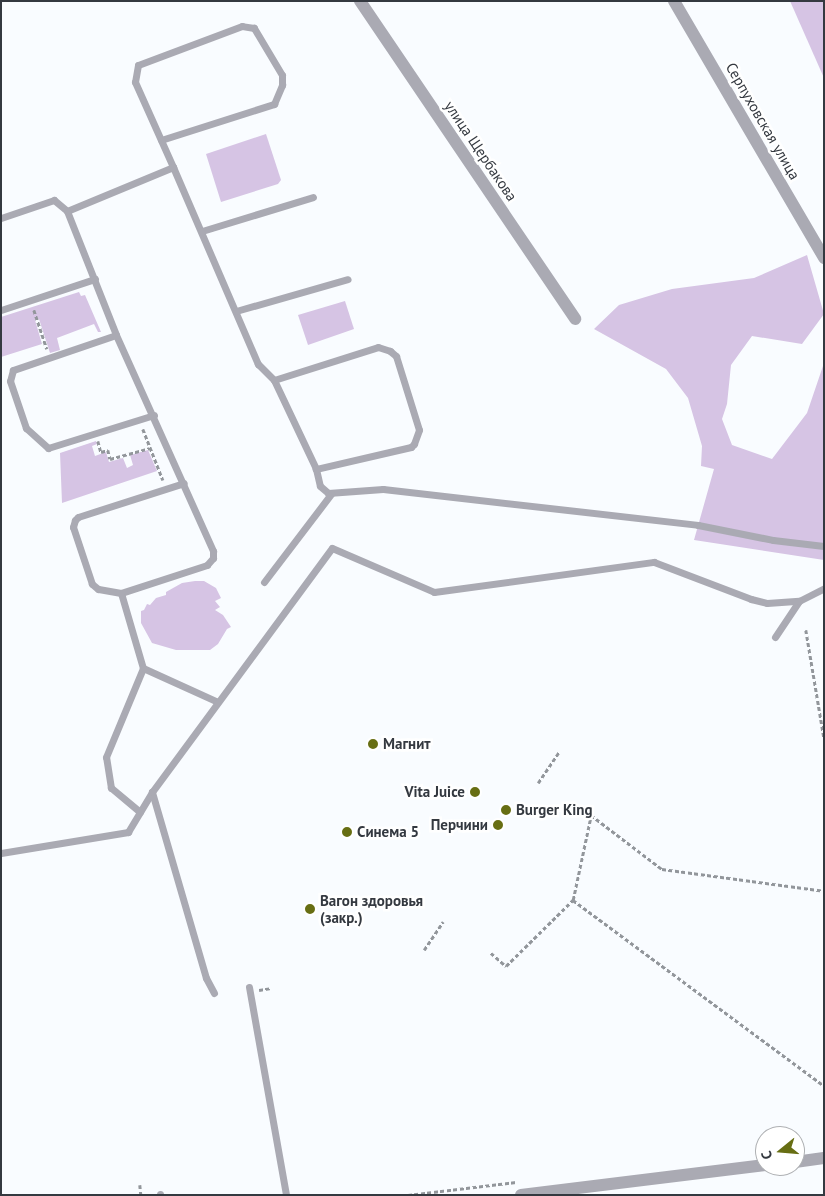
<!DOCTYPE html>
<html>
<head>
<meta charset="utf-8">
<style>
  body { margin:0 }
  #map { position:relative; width:825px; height:1196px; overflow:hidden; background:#f9fcff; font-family:"PT Sans",sans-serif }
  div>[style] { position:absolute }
  .green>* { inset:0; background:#d6c4e4 }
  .path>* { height:2.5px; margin-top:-1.25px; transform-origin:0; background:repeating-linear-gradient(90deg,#92969b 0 4px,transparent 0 6.5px) }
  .service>* { height:7px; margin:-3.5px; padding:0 3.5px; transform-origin:3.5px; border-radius:3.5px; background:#aaaab3 }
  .minor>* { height:12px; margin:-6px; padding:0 6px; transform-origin:6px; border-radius:6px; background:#aaaab3 }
  .tertiary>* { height:12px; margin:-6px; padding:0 6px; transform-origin:6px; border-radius:6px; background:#aaaab3 }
  .dots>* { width:14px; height:14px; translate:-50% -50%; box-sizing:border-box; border:2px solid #fff; border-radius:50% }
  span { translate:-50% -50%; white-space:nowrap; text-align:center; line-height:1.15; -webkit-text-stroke:5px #fff; paint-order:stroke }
  .street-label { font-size:15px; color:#343940 }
  .poi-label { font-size:15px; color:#343940; font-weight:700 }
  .left { translate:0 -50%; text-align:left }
  .right { translate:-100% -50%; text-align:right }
  .frame { position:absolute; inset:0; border:2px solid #343940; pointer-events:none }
  .north { position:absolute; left:755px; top:1126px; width:50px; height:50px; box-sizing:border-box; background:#fff; border:1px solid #aeb0b3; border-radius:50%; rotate:253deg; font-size:14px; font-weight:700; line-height:20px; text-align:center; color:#343940 }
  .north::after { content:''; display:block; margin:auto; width:18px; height:22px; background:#676e13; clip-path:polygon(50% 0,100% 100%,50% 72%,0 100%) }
</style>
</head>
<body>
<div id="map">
  <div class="green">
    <div style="clip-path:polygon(790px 1px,824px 1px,824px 78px)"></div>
    <div style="clip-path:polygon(266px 134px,281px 180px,278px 184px,221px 202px,206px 154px)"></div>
    <div style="clip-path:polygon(807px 255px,824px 314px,802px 344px,752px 336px,731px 365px,727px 404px,722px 419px,732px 445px,772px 459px,807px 413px,824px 363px,824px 560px,694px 540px,714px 469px,701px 466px,702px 446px,688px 398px,666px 369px,594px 329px,619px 305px,672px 289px,754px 278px)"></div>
    <div style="clip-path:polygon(79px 292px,81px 296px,85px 295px,101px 332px,98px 332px,94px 324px,57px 338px,60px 350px,50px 353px,39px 319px,35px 320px,42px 344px,1px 357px,1px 317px)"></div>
    <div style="clip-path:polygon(345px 301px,354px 329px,308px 345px,298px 315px)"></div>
    <div style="clip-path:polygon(96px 441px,97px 444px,92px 446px,95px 456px,106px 452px,109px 462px,123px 458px,127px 468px,133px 465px,130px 455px,148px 450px,157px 471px,62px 503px,60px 453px)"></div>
    <div style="clip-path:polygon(195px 581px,204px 581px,216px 588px,221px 598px,215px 601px,220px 607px,215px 610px,223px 615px,231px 627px,227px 629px,218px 644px,210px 650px,176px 650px,152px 643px,141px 623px,141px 611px,144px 610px,147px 604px,150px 605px,156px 598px,166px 595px,166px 592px,182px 583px)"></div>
  </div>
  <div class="path">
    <div style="left:34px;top:310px;width:41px;rotate:71.6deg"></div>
    <div style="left:143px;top:429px;width:55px;rotate:68.6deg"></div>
    <div style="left:98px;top:441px;width:11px;rotate:75deg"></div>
    <div style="left:101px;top:452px;width:7px;rotate:-16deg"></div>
    <div style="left:108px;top:450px;width:9px;rotate:77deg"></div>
    <div style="left:110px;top:459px;width:41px;rotate:-15.4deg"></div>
    <div style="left:806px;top:630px;width:109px;rotate:80.5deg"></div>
    <div style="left:538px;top:783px;width:37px;rotate:-56deg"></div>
    <div style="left:573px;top:900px;width:87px;rotate:-78deg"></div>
    <div style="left:591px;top:815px;width:89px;rotate:37.3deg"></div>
    <div style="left:662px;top:869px;width:163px;rotate:7.7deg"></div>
    <div style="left:424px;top:950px;width:34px;rotate:-56deg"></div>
    <div style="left:491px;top:953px;width:20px;rotate:41deg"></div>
    <div style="left:506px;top:966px;width:94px;rotate:-44.6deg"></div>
    <div style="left:573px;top:900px;width:312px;rotate:36.5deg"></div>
    <div style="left:259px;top:990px;width:12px;rotate:-9deg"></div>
    <div style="left:140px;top:1185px;width:10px;rotate:84deg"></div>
    <div style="left:408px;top:1195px;width:109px;rotate:-6.9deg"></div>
  </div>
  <div class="service">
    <div style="left:161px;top:140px;width:119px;rotate:-17.7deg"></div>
    <div style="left:274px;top:104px;width:21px;rotate:-67deg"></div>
    <div style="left:282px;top:85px;width:10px;rotate:-90deg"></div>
    <div style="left:282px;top:75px;width:55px;rotate:-120.8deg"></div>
    <div style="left:254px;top:28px;width:12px;rotate:-171deg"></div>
    <div style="left:242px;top:26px;width:111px;rotate:159.4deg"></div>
    <div style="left:138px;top:65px;width:17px;rotate:100deg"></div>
    <div style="left:135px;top:82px;width:93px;rotate:65.9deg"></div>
    <div style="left:67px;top:211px;width:115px;rotate:-22.5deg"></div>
    <div style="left:173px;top:167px;width:215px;rotate:66.7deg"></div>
    <div style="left:258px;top:364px;width:23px;rotate:45deg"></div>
    <div style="left:274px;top:380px;width:98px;rotate:64.7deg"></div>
    <div style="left:316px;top:469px;width:17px;rotate:77deg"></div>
    <div style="left:320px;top:486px;width:11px;rotate:41deg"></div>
    <div style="left:328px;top:493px;width:55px;rotate:-4.2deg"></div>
    <div style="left:383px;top:489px;width:317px;rotate:6.5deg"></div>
    <div style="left:698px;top:525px;width:76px;rotate:11.3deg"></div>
    <div style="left:773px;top:540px;width:51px;rotate:6.7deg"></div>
    <div style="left:1px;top:218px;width:56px;rotate:-18.8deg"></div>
    <div style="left:54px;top:200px;width:17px;rotate:40deg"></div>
    <div style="left:67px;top:211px;width:133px;rotate:68.4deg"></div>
    <div style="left:116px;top:335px;width:237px;rotate:65.8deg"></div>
    <div style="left:213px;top:551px;width:7px;rotate:90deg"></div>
    <div style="left:213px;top:558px;width:9px;rotate:131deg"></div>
    <div style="left:207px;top:565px;width:90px;rotate:162deg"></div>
    <div style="left:121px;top:593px;width:78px;rotate:73.7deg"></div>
    <div style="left:202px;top:231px;width:116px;rotate:-17deg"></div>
    <div style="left:1px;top:310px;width:99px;rotate:-18.3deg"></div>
    <div style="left:236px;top:311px;width:116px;rotate:-15.9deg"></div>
    <div style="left:116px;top:335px;width:109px;rotate:161.2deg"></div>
    <div style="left:13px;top:370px;width:11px;rotate:105deg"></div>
    <div style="left:10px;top:381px;width:50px;rotate:71.2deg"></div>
    <div style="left:26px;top:428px;width:30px;rotate:42deg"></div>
    <div style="left:48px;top:448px;width:111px;rotate:-17.3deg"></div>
    <div style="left:274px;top:380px;width:109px;rotate:-17.6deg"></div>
    <div style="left:378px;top:347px;width:13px;rotate:18deg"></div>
    <div style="left:390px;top:351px;width:8px;rotate:40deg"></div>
    <div style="left:396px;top:356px;width:77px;rotate:72.7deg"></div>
    <div style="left:419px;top:430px;width:15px;rotate:110deg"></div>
    <div style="left:414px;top:444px;width:4px;rotate:135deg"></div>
    <div style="left:411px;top:447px;width:98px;rotate:167deg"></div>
    <div style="left:264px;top:582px;width:111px;rotate:-52.7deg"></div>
    <div style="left:121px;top:593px;width:23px;rotate:-170deg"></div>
    <div style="left:98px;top:589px;width:8px;rotate:-140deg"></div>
    <div style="left:92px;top:584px;width:60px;rotate:-108.4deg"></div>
    <div style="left:73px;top:527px;width:7px;rotate:-74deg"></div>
    <div style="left:75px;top:520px;width:4px;rotate:-45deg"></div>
    <div style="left:78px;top:517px;width:111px;rotate:-17.8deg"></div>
    <div style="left:775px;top:637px;width:43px;rotate:-56.3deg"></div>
    <div style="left:799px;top:601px;width:28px;rotate:-27deg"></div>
    <div style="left:140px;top:812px;width:38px;rotate:-140deg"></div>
    <div style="left:111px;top:788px;width:31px;rotate:-99deg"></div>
    <div style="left:106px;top:757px;width:96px;rotate:-67.4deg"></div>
    <div style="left:143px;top:668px;width:82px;rotate:24.4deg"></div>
    <div style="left:1px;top:853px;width:129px;rotate:-9.4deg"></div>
    <div style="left:128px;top:832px;width:47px;rotate:-59deg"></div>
    <div style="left:249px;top:987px;width:211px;rotate:79.9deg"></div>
    <div style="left:214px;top:993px;width:17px;rotate:-118deg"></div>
    <div style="left:206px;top:978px;width:194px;rotate:-106.2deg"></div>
    <div style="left:152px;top:792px;width:303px;rotate:-53.6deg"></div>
    <div style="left:332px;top:548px;width:111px;rotate:23.3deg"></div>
    <div style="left:434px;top:592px;width:222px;rotate:-7.8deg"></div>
    <div style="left:654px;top:562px;width:104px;rotate:20.9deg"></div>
    <div style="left:751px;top:599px;width:16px;rotate:14deg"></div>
    <div style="left:767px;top:603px;width:32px;rotate:-4deg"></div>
    <div style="left:160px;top:1194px;width:1px;rotate:90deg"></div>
  </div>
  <div class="minor">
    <div style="left:360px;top:1px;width:384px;rotate:55.9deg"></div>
    <div style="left:674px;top:1px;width:298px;rotate:59.7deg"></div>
  </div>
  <div class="tertiary">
    <div style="left:795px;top:1162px;width:29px;rotate:-8deg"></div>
    <div style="left:521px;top:1195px;width:246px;rotate:-7deg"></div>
  </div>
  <div class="dots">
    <div style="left:373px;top:744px;background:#676e13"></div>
    <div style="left:475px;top:792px;background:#676e13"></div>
    <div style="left:506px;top:810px;background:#676e13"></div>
    <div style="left:498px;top:825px;background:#676e13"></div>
    <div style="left:347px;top:832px;background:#676e13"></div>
    <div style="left:310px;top:909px;background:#676e13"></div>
  </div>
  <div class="street-label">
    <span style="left:763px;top:121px;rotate:60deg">Серпуховская улица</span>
    <span style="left:481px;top:151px;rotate:56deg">улица Щербакова</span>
  </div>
  <div class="poi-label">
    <span class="left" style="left:383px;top:744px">Магнит</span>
    <span class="right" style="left:465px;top:792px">Vita Juice</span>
    <span class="left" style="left:516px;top:810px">Burger King</span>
    <span class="right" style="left:488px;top:825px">Перчини</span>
    <span class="left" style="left:357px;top:832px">Синема 5</span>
    <span class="left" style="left:320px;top:909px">Вагон здоровья<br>(закр.)</span>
  </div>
  <div class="frame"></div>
  <div class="north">С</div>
</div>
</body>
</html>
